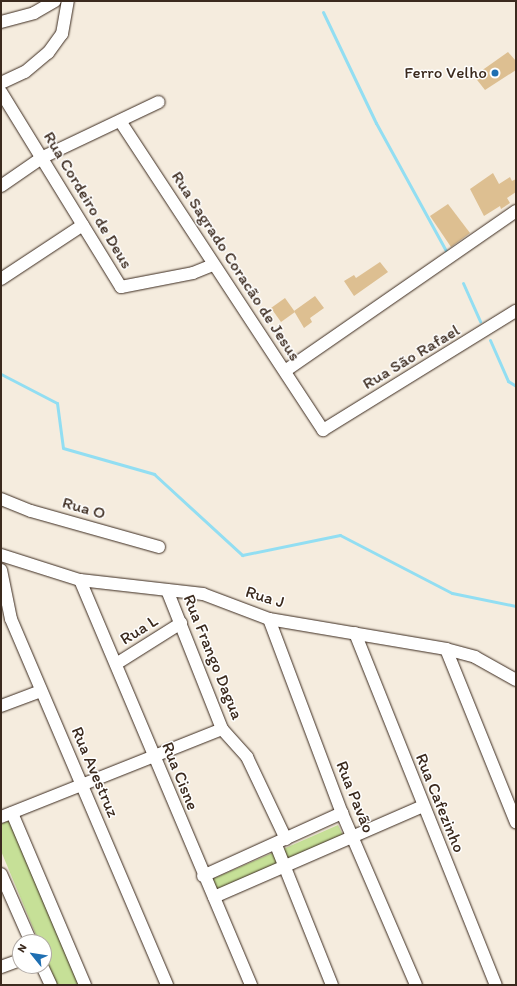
<!DOCTYPE html>
<html>
<head>
<meta charset="utf-8">
<style>
  body { margin:0 }
  #map { position:relative; width:517px; height:986px; overflow:hidden; background:#f5ecde; font-family:Itim,sans-serif }
  div>[style] { position:absolute }
  .green>* { inset:0; background:#c6e097 }
  .stream>* { height:3px; margin:-1.5px; padding:0 1.5px; transform-origin:1.5px; border-radius:1.5px; background:#92def2 }
  .building>* { inset:0; background:#ddbf91 }
  .roads { filter:drop-shadow(0 0 1px #3b2a1e) drop-shadow(0 0 1px #3b2a1e) }
  .street>* { height:12px; margin:-6px; padding:0 6px; transform-origin:6px; border-radius:6px; background:#fff }
  .dots>* { width:11px; height:11px; translate:-50% -50%; box-sizing:border-box; border:2px solid #fff; border-radius:50% }
  span { translate:-50% -50%; white-space:nowrap; text-align:center; line-height:1.15; -webkit-text-stroke:3px #fff; paint-order:stroke }
  .poi-label { font-size:17px; color:#3b2a1e }
  .right { translate:-100% -50%; text-align:right }
  .street-label { font-size:17px; color:#3b2a1e }
  .frame { position:absolute; inset:0; border:2px solid #3b2a1e; pointer-events:none }
  .north { position:absolute; left:12px; top:934px; width:40px; height:40px; box-sizing:border-box; background:#fff; border:1px solid #b1aaa5; border-radius:50%; rotate:300deg; font-size:11px; font-weight:700; line-height:16px; text-align:center; color:#3b2a1e }
  .north::after { content:''; display:block; margin:auto; width:14px; height:18px; background:#1f6fb2; clip-path:polygon(50% 0,100% 100%,50% 72%,0 100%) }
</style>
</head>
<body>
<div id="map">
  <div class="green">
    <div style="clip-path:polygon(11px 820px,79px 985px,57px 985px,44px 954px,44px 942px,39px 942px,1px 851px,1px 824px)"></div>
    <div style="clip-path:polygon(338px 825px,343px 835px,286px 861px,281px 850px)"></div>
    <div style="clip-path:polygon(277px 851px,281px 862px,215px 891px,210px 880px)"></div>
  </div>
  <div class="stream">
    <div style="left:323px;top:12px;width:123px;rotate:64.5deg"></div>
    <div style="left:376px;top:123px;width:146px;rotate:61.3deg"></div>
    <div style="left:463px;top:283px;width:42px;rotate:65.9deg"></div>
    <div style="left:490px;top:340px;width:45px;rotate:66.3deg"></div>
    <div style="left:508px;top:381px;width:9px;rotate:32deg"></div>
    <div style="left:1px;top:374px;width:63px;rotate:27.4deg"></div>
    <div style="left:57px;top:403px;width:45px;rotate:82.4deg"></div>
    <div style="left:63px;top:448px;width:95px;rotate:15.9deg"></div>
    <div style="left:154px;top:474px;width:120px;rotate:42.6deg"></div>
    <div style="left:242px;top:555px;width:100px;rotate:-11.5deg"></div>
    <div style="left:340px;top:535px;width:126px;rotate:27.4deg"></div>
    <div style="left:452px;top:593px;width:65px;rotate:11.5deg"></div>
  </div>
  <div class="building">
    <div style="clip-path:polygon(508px 52px,516px 61px,516px 70px,485px 90px,474px 76px)"></div>
    <div style="clip-path:polygon(493px 173px,499px 184px,510px 177px,512px 181px,516px 179px,516px 192px,507px 198px,510px 203px,501px 209px,500px 206px,484px 216px,470px 189px)"></div>
    <div style="clip-path:polygon(448px 204px,470px 233px,451px 247px,430px 216px)"></div>
    <div style="clip-path:polygon(380px 262px,388px 272px,354px 296px,344px 281px,354px 275px,356px 278px)"></div>
    <div style="clip-path:polygon(315px 296px,324px 308px,310px 318px,312px 322px,304px 328px,294px 311px)"></div>
    <div style="clip-path:polygon(285px 298px,295px 312px,281px 322px,271px 308px)"></div>
  </div>
  <div class="roads">
    <div class="street">
      <div style="left:1px;top:22px;width:34px;rotate:-15deg"></div>
      <div style="left:34px;top:13px;width:24px;rotate:-30deg"></div>
      <div style="left:1px;top:83px;width:26px;rotate:-25deg"></div>
      <div style="left:25px;top:72px;width:30px;rotate:-40deg"></div>
      <div style="left:48px;top:53px;width:24px;rotate:-54deg"></div>
      <div style="left:62px;top:34px;width:34px;rotate:-80deg"></div>
      <div style="left:1px;top:92px;width:229px;rotate:58.4deg"></div>
      <div style="left:121px;top:287px;width:73px;rotate:-11deg"></div>
      <div style="left:193px;top:273px;width:22px;rotate:-22deg"></div>
      <div style="left:120px;top:121px;width:370px;rotate:56.7deg"></div>
      <div style="left:323px;top:430px;width:227px;rotate:-31.7deg"></div>
      <div style="left:1px;top:186px;width:51px;rotate:-34.6deg"></div>
      <div style="left:43px;top:157px;width:128px;rotate:-25.4deg"></div>
      <div style="left:1px;top:279px;width:98px;rotate:-33.4deg"></div>
      <div style="left:285px;top:371px;width:281px;rotate:-34.7deg"></div>
      <div style="left:1px;top:499px;width:32px;rotate:22deg"></div>
      <div style="left:31px;top:511px;width:133px;rotate:15.7deg"></div>
      <div style="left:1px;top:555px;width:83px;rotate:17.6deg"></div>
      <div style="left:80px;top:580px;width:124px;rotate:6.5deg"></div>
      <div style="left:203px;top:594px;width:71px;rotate:20.7deg"></div>
      <div style="left:269px;top:619px;width:180px;rotate:9.6deg"></div>
      <div style="left:446px;top:649px;width:30px;rotate:15deg"></div>
      <div style="left:475px;top:657px;width:47px;rotate:29.3deg"></div>
      <div style="left:1px;top:570px;width:50px;rotate:78.5deg"></div>
      <div style="left:11px;top:619px;width:398px;rotate:66.9deg"></div>
      <div style="left:80px;top:580px;width:440px;rotate:67.1deg"></div>
      <div style="left:167px;top:590px;width:149px;rotate:68.4deg"></div>
      <div style="left:222px;top:729px;width:38px;rotate:48deg"></div>
      <div style="left:247px;top:757px;width:91px;rotate:64.6deg"></div>
      <div style="left:269px;top:619px;width:207px;rotate:69.4deg"></div>
      <div style="left:342px;top:813px;width:187px;rotate:66.7deg"></div>
      <div style="left:355px;top:633px;width:379px;rotate:68.2deg"></div>
      <div style="left:446px;top:649px;width:187px;rotate:68deg"></div>
      <div style="left:116px;top:664px;width:77px;rotate:-32.2deg"></div>
      <div style="left:1px;top:706px;width:43px;rotate:-20.6deg"></div>
      <div style="left:12px;top:813px;width:187px;rotate:67deg"></div>
      <div style="left:1px;top:817px;width:238px;rotate:-21.7deg"></div>
      <div style="left:276px;top:845px;width:151px;rotate:68.2deg"></div>
      <div style="left:1px;top:874px;width:74px;rotate:66.2deg"></div>
      <div style="left:203px;top:876px;width:153px;rotate:-24.4deg"></div>
      <div style="left:214px;top:897px;width:228px;rotate:-23.5deg"></div>
      <div style="left:42px;top:966px;width:21px;rotate:65deg"></div>
      <div style="left:1px;top:967px;width:20px;rotate:-20deg"></div>
    </div>
  </div>
  <div class="dots">
    <div style="left:495px;top:73px;background:#1f6fb2"></div>
  </div>
  <div class="poi-label">
    <span class="right" style="left:487px;top:73px">Ferro Velho</span>
  </div>
  <div class="street-label">
    <span style="left:88px;top:200px;rotate:59deg">Rua Cordeiro de Deus</span>
    <span style="left:236px;top:266px;rotate:57deg">Rua Sagrado Coracão de Jesus</span>
    <span style="left:411px;top:357px;rotate:-31deg">Rua São Rafael</span>
    <span style="left:84px;top:508px;rotate:16deg">Rua O</span>
    <span style="left:265px;top:597px;rotate:17deg">Rua J</span>
    <span style="left:139px;top:630px;rotate:-32deg">Rua L</span>
    <span style="left:213px;top:657px;rotate:68deg">Rua Frango Dagua</span>
    <span style="left:95px;top:772px;rotate:67deg">Rua Avestruz</span>
    <span style="left:180px;top:776px;rotate:68deg">Rua Cisne</span>
    <span style="left:355px;top:797px;rotate:68deg">Rua Pavão</span>
    <span style="left:440px;top:803px;rotate:68deg">Rua Cafezinho</span>
  </div>
  <div class="frame"></div>
  <div class="north">N</div>
</div>
</body>
</html>
